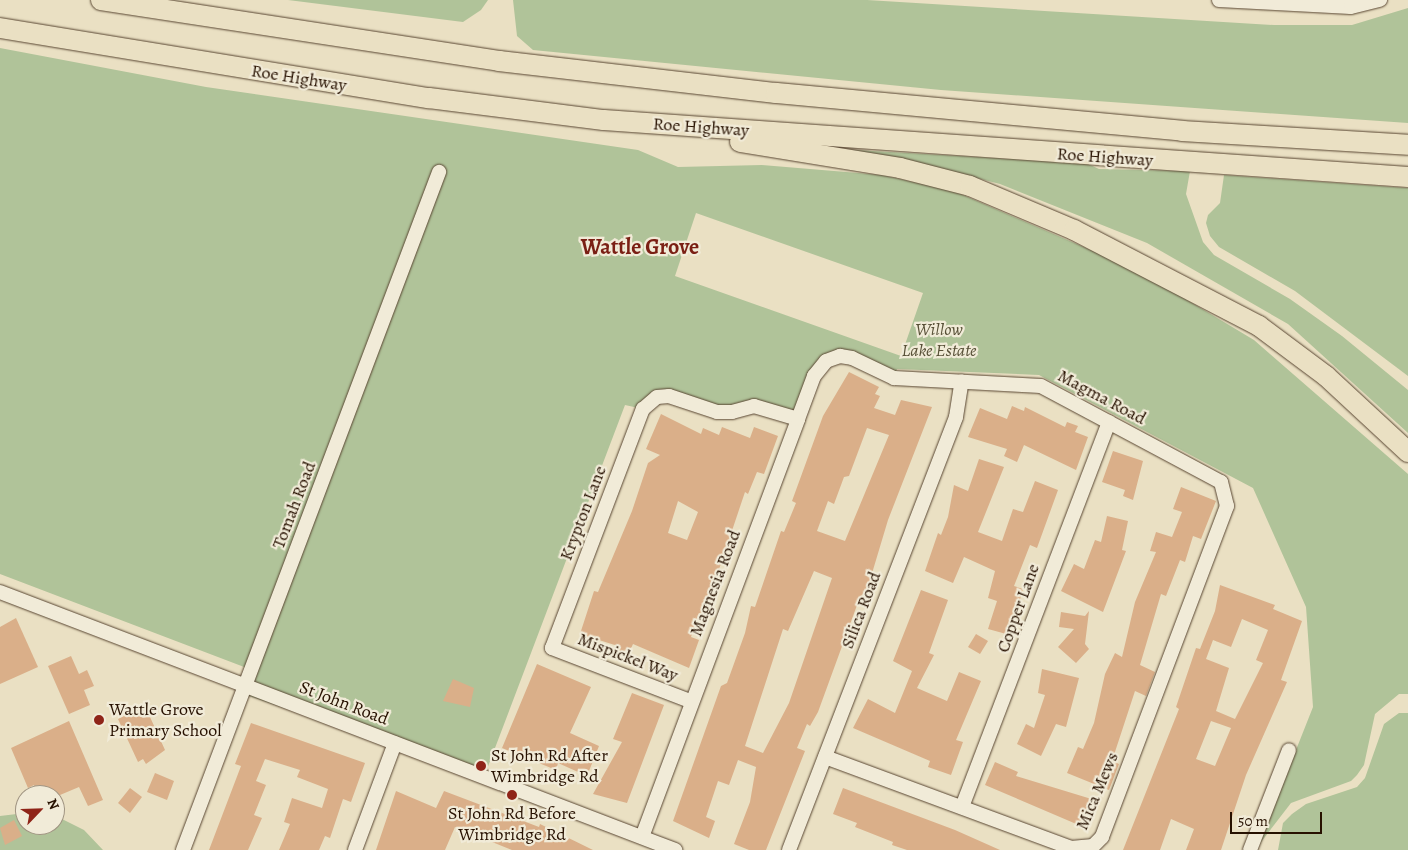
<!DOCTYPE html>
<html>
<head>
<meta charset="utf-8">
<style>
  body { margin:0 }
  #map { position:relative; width:1408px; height:850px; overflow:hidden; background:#eae0c3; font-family:Alegreya,serif }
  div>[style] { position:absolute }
  .green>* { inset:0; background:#b0c399 }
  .building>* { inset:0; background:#daaf89 }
  .roads { filter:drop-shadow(0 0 1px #584531) drop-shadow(0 0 1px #584531) }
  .minor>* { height:14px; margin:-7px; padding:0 7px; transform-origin:7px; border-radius:7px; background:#f1ebd8 }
  .highway>* { height:20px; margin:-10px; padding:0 10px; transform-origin:10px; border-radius:10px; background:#eae0c3 }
  .dots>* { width:14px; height:14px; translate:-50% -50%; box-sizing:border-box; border:2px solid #f1ebd8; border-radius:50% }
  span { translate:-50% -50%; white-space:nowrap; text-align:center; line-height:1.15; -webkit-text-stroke:4.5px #f1ebd8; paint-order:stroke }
  .street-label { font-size:18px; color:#271100 }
  .park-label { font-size:18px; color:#574f36; font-style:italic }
  .poi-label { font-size:18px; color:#271100 }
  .left { translate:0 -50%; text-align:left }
  .district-label { font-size:22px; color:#7a1f14; font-weight:700 }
  .north { position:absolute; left:15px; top:785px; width:50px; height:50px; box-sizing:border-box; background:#f1ebd8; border:1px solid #a09482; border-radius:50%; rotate:66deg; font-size:14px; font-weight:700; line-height:20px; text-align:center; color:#271100 }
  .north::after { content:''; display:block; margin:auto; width:18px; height:22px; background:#8f2418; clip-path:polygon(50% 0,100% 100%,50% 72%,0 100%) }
  .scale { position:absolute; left:1230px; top:812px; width:92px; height:22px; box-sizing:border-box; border:2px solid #271100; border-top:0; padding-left:6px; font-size:15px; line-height:18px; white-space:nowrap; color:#271100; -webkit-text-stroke:4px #f1ebd8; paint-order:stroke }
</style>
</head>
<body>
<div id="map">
  <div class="green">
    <div style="clip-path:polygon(288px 0,488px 0,481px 10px,463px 22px)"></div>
    <div style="clip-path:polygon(513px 0,867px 0,1274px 25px,1352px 25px,1408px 8px,1408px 123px,941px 90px,533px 50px,517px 36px)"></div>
    <div style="clip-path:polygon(evenodd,0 48px,206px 87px,638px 150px,678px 167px,762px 165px,882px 175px,954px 191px,1137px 270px,1254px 340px,1408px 474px,1408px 694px,1399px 694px,1375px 714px,1364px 765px,1357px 775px,1351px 781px,1291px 803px,1258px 846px,1313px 707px,1306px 607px,1253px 488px,1039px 375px,897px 369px,894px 378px,852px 358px,826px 361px,798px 419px,770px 408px,732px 412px,669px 396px,643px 409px,625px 405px,484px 777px,243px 694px,252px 670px,0 574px,0 48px,696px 213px,923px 293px,901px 356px,675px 276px,696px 213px)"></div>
    <div style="clip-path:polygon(820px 148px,1086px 163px,1099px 169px,1190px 171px,1186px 194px,1203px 242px,1214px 255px,1290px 299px,1342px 336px,1408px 390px,1408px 433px,1288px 324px,1147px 243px,1000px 184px,922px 164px)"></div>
    <div style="clip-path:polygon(1224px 175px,1408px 188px,1408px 376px,1295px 291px,1219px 247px,1210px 236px,1206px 223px,1208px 215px,1220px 203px)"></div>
    <div style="clip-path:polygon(1399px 713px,1408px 713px,1408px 850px,1278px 850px,1283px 823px,1292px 814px,1306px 804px,1357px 787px,1365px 778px,1384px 724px)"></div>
    <div style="clip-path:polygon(25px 813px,25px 825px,55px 825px,55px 817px,62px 819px,84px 830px,103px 850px,0 850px,0 816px)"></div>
  </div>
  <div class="building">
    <div style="clip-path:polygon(evenodd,849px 372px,879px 387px,875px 394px,880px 396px,874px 408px,895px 415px,901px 400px,932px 407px,888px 520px,867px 590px,860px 597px,818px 712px,810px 726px,807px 724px,797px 748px,805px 751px,766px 850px,749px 850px,734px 844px,750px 802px,756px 767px,738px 760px,729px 785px,718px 781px,706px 817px,715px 821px,709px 838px,673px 821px,721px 686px,727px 683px,745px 633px,751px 606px,755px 607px,781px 531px,784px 532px,796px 503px,792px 501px,823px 416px,849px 372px,867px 428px,889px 435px,845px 541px,817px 531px,828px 501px,834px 504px,844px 477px,849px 476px,867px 428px,849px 372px,814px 571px,832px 578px,789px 703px,763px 753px,745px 746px,783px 629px,788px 631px,814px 571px)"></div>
    <div style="clip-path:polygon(1012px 406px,1024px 411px,1025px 407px,1065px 427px,1067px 422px,1078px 426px,1075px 432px,1088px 437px,1076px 470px,1024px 445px,1017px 462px,1004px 456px,1007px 449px,968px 437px,980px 408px,1007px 419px)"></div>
    <div style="clip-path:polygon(evenodd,661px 414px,701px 434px,703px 428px,719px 435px,722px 427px,750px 438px,754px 427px,778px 436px,764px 474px,757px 472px,748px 494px,745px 492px,704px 614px,699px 613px,691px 637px,699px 640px,689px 668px,633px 644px,628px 655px,619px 651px,621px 647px,580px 634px,594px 591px,598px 592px,632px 511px,648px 463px,660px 455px,646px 449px,661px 414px,678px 501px,698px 512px,687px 540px,668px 533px,678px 501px)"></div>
    <div style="clip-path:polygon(1113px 451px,1143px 461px,1133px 500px,1123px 496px,1125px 490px,1102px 482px)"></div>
    <div style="clip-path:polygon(979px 459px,1004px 467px,978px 532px,1002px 541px,1013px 509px,1023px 512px,1035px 481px,1058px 490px,1037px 548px,1030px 545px,1014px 586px,1023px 589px,1010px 635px,988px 629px,997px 601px,988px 598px,995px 571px,964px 557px,953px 583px,925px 571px,938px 533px,941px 535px,948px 517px,954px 485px,968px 491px)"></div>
    <div style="clip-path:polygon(1181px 487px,1216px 501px,1201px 539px,1193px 536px,1185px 562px,1180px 560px,1166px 596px,1161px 594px,1140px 665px,1155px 672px,1146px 696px,1135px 691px,1112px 761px,1119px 764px,1109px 790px,1067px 773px,1078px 747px,1083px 749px,1094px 723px,1105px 674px,1115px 653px,1122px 657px,1135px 602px,1156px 552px,1150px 551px,1156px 532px,1172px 537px,1182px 512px,1173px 509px)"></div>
    <div style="clip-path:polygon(1107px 516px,1128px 521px,1122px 550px,1126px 551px,1103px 612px,1061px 591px,1074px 564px,1084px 569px,1095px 540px,1101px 542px)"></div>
    <div style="clip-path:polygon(evenodd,1220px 585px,1275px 605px,1273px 609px,1302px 621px,1281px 680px,1287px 682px,1246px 775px,1221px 850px,1186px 850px,1194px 829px,1171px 819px,1160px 850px,1123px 850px,1179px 709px,1176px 707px,1196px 648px,1200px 649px,1215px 611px,1220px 585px,1242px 619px,1268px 630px,1256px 660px,1263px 663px,1235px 719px,1216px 711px,1229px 668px,1206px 659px,1213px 640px,1231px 647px,1242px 619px,1220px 585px,1211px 721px,1231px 728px,1215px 766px,1196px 759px,1211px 721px)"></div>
    <div style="clip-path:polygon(921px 590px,948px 600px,929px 653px,934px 655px,917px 688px,947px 701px,959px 672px,981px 681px,956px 740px,963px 742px,951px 775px,928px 767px,930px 761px,853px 728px,868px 699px,895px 713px,912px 671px,893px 661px)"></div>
    <div style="clip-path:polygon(1089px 611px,1085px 644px,1089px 649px,1076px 663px,1058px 647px,1074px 629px,1059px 627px,1061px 612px,1085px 616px)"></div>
    <div style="clip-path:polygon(16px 618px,38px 667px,0 684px,0 627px)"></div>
    <div style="clip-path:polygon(976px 634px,988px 641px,980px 654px,968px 647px)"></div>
    <div style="clip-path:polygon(71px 656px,79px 674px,87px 670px,94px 686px,84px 690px,90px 705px,69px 714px,48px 666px)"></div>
    <div style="clip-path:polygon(537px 664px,591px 687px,570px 733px,599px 746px,587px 776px,558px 763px,556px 770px,502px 748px)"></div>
    <div style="clip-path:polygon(1042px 669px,1079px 678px,1066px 727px,1056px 724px,1041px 756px,1017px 744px,1026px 724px,1034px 728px,1045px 695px,1038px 693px)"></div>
    <div style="clip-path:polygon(453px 679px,474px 688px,470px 707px,443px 701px)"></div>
    <div style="clip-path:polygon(632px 693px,664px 705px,627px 803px,593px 794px,622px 742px,613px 739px)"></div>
    <div style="clip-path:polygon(145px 706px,165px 750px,146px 764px,143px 759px,138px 762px,118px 719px)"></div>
    <div style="clip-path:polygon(69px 721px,103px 800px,88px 806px,79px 787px,60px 795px,38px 795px,34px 785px,28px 788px,11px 748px)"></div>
    <div style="clip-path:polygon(251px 723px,365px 763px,351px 802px,343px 799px,330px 838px,325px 836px,319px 850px,279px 850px,290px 824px,284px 822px,292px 798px,322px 808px,328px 789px,297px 777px,300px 770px,265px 759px,256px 781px,266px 785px,254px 815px,262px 818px,248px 850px,209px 850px,241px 766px,235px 764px)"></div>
    <div style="clip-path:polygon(995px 762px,1018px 772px,1016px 776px,1098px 801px,1088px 829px,985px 785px)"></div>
    <div style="clip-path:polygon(155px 773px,174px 781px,167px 800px,147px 792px)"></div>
    <div style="clip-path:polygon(130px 788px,142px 797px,130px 813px,118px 803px)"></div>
    <div style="clip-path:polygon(843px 788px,955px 830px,1000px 850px,907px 850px,892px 845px,893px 842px,855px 827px,857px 823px,833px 814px)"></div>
    <div style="clip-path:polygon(396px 791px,436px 808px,444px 791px,539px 827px,540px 824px,593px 850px,512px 850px,455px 827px,445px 850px,376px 850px)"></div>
    <div style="clip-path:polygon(14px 820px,22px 836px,5px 845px,0 828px)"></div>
  </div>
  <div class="roads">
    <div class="minor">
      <div style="left:1219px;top:0;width:132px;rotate:3deg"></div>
      <div style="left:1351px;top:7px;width:30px;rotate:-14deg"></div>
      <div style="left:0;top:592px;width:723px;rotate:20.92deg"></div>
      <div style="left:690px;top:701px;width:148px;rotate:-159deg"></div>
      <div style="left:552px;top:648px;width:256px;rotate:-69.2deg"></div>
      <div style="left:643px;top:409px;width:18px;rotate:-41deg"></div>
      <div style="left:657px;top:397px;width:12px;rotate:-5deg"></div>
      <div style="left:669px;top:396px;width:51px;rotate:18.4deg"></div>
      <div style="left:717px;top:412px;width:15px"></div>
      <div style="left:732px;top:412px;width:23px;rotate:-15deg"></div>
      <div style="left:754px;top:406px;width:46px;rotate:16.5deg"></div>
      <div style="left:962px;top:807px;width:412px;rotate:-69.1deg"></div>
      <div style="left:642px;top:837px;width:446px;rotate:-69.5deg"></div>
      <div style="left:798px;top:419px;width:46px;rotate:-69.6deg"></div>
      <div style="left:814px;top:376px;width:19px;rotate:-51deg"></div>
      <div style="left:826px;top:361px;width:15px;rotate:-20deg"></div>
      <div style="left:840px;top:356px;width:12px;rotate:9deg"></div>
      <div style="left:852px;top:358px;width:47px;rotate:25.5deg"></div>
      <div style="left:894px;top:378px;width:147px;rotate:3.1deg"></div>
      <div style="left:1041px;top:386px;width:204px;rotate:28.1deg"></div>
      <div style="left:1221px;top:482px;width:25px;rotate:76deg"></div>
      <div style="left:1227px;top:506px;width:354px;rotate:110.7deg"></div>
      <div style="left:1102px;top:837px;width:13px;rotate:135deg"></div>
      <div style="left:1093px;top:846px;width:22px;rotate:175deg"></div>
      <div style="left:1071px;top:848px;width:262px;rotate:-159.7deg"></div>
      <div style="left:183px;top:850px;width:725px;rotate:-69.31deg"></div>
      <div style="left:355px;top:850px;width:114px;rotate:-69.5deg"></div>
      <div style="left:789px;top:850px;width:464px;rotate:-68.9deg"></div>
      <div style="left:956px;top:417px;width:36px;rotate:-81deg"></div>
      <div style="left:1250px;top:850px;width:107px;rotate:-68.7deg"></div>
    </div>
    <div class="highway">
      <div style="left:101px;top:0;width:403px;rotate:8.7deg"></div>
      <div style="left:499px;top:61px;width:279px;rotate:6.6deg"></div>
      <div style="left:776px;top:93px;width:408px;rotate:5.3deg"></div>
      <div style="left:1182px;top:131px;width:226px;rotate:3.5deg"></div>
      <div style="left:0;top:28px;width:435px;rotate:9.3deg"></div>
      <div style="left:429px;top:98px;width:176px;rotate:7.2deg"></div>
      <div style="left:604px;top:120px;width:806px;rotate:4.06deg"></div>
      <div style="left:740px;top:142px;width:162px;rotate:9.2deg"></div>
      <div style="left:900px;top:168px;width:72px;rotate:14.4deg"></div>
      <div style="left:970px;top:186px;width:113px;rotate:22.9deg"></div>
      <div style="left:1074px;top:230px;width:208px;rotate:27.4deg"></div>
      <div style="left:1259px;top:326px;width:84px;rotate:36.7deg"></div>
      <div style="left:1326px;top:376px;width:112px;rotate:42.8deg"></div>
    </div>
  </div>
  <div class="dots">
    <div style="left:99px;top:720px;background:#8f2418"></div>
    <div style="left:481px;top:766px;background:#8f2418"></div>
    <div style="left:512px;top:795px;background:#8f2418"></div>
  </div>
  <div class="street-label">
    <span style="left:299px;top:78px;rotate:9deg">Roe Highway</span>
    <span style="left:701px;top:127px;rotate:4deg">Roe Highway</span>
    <span style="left:1105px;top:157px;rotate:4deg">Roe Highway</span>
    <span style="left:1102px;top:397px;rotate:28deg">Magma Road</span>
    <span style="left:294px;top:505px;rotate:-69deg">Tomah Road</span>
    <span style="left:583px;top:513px;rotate:-69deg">Krypton Lane</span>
    <span style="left:715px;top:583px;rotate:-69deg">Magnesia Road</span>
    <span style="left:1018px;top:608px;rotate:-70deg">Copper Lane</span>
    <span style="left:861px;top:610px;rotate:-69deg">Silica Road</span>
    <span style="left:628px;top:657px;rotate:21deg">Mispickel Way</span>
    <span style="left:344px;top:703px;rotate:21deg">St John Road</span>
    <span style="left:1097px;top:791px;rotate:-67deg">Mica Mews</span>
  </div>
  <div class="park-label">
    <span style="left:939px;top:340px">Willow<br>Lake Estate</span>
  </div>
  <div class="poi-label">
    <span class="left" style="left:109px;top:720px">Wattle Grove<br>Primary School</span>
    <span class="left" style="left:491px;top:766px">St John Rd After<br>Wimbridge Rd</span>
    <span style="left:512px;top:824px">St John Rd Before<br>Wimbridge Rd</span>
  </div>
  <div class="district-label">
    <span style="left:640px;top:248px">Wattle Grove</span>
  </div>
  <div class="north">N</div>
  <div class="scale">50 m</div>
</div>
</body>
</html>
